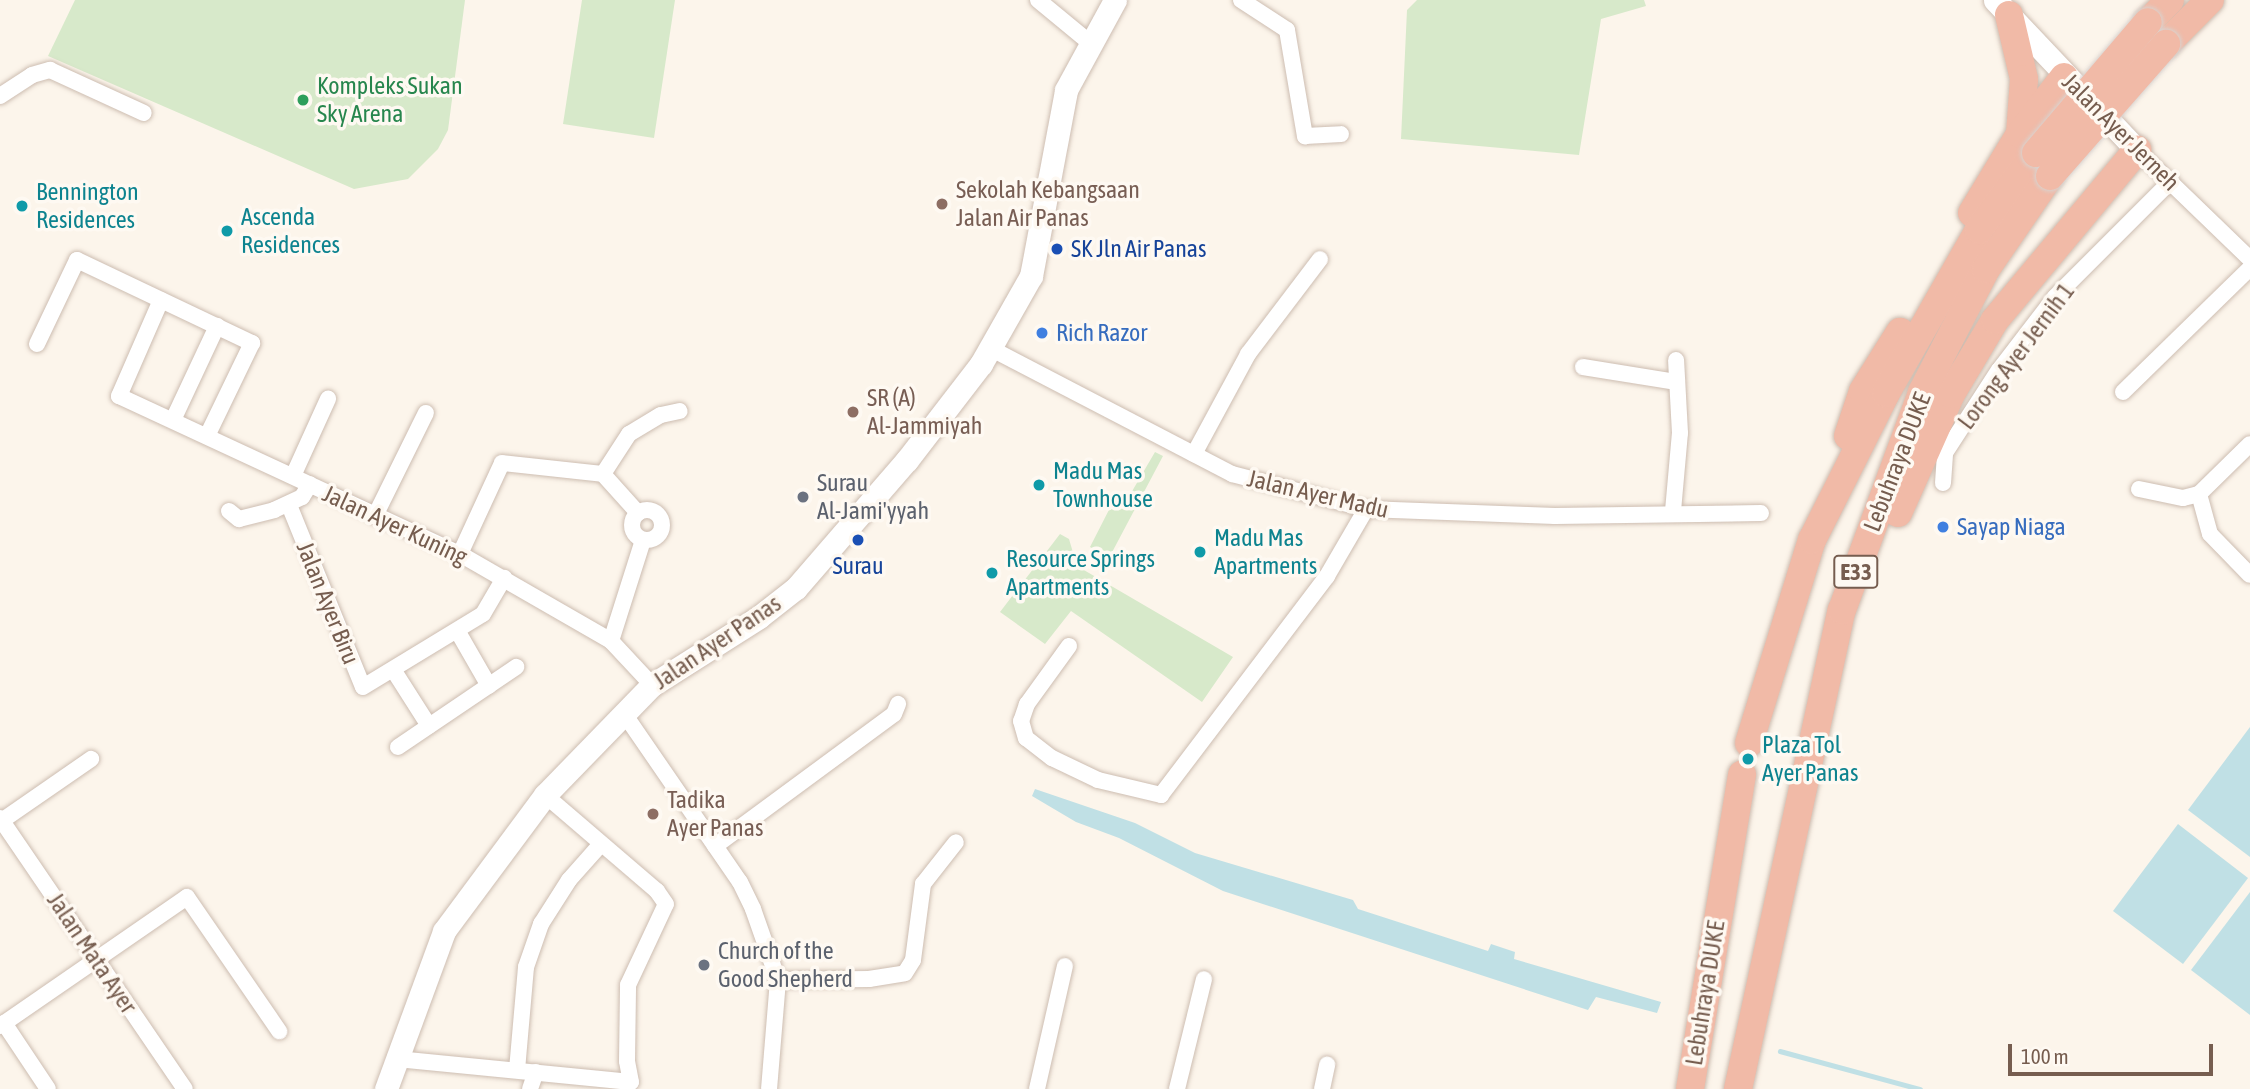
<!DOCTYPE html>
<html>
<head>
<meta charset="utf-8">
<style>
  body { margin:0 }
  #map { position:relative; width:2250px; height:1089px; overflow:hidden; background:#fcf5eb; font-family:"Asap Condensed",sans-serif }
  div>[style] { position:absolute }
  .green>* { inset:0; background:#d7e9ca }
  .water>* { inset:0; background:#c0e0e5 }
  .stream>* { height:4.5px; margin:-2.25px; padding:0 2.25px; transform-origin:2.25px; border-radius:2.25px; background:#c0e0e5 }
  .roads { filter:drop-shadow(0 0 2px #cdbdb1) drop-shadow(0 0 2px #cdbdb1) }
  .street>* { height:16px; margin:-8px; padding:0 8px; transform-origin:8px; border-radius:8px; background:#fff }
  .street>.ring { margin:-8px; padding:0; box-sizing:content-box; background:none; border:16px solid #fff; border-radius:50% }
  .secondary>* { height:23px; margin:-11.5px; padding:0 11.5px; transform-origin:11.5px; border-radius:11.5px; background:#fff }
  .highway>* { height:28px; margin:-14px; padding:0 14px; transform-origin:14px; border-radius:14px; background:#f1baa7 }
  .bridges { filter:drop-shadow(0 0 2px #d9d2ce) drop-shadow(0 0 2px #d9d2ce) }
  .highway-bridge>* { height:28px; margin:-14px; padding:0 14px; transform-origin:14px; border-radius:14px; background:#f1baa7 }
  .dots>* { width:19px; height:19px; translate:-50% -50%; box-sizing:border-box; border:4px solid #fef9f2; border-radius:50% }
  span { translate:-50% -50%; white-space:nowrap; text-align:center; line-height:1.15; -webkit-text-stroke:7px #fef9f2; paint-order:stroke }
  .shield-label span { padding:2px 5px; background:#fef9f2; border:2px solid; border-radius:5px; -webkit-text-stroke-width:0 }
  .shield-label { font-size:23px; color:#765d4f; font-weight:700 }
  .leisure-label { font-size:24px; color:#27864d }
  .left { translate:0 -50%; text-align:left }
  .street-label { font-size:24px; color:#765d4f }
  .education-label { font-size:24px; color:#785e54 }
  .culture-label { font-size:24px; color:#0d838f }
  .transit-label { font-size:24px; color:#164399 }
  .shop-label { font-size:24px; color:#366cbe }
  .worship-label { font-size:24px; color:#5b616d }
  .scale { position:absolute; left:2008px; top:1044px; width:205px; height:32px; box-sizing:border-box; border:4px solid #765d4f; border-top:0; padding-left:9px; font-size:21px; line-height:24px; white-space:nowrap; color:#765d4f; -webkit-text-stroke:5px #fef9f2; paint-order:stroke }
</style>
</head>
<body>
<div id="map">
  <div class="green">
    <div style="clip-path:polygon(75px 0,465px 0,448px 130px,438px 149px,408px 179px,354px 189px,48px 56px)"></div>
    <div style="clip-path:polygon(582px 0,675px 0,654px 138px,563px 124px)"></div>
    <div style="clip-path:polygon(1417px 0,1644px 0,1646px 6px,1601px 19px,1579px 155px,1401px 139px,1407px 10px)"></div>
    <div style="clip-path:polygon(1155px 452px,1163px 456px,1109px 558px,1090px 547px,1114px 500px,1124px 505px)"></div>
    <div style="clip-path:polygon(1060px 534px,1069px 539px,1077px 566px,1233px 657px,1202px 702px,1071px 611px,1045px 644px,1000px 612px)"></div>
  </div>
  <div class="water">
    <div style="clip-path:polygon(2250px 727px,2250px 857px,2188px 810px)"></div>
    <div style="clip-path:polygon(1035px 789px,1135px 823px,1195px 853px,1353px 900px,1358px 909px,1488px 951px,1491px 944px,1515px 952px,1514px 959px,1661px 1002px,1657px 1013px,1596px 997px,1588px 1010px,1223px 891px,1119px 838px,1076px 822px,1032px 796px)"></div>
    <div style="clip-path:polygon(2178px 824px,2248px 878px,2183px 964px,2113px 911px)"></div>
    <div style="clip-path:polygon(2250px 892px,2250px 1015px,2191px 970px)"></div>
  </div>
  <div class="stream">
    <div style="left:1780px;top:1051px;width:145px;rotate:15.2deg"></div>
  </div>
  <div class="roads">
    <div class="street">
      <div style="left:1038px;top:0;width:66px;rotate:39.5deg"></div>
      <div style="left:1241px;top:0;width:55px;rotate:33.1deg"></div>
      <div style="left:1287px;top:30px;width:108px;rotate:80.4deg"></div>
      <div style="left:1305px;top:136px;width:36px;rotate:-3deg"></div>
      <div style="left:0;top:96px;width:38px;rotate:-33deg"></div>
      <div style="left:32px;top:75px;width:19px;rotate:-16deg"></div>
      <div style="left:50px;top:70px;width:103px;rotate:24.6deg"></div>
      <div style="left:2137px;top:150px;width:157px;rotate:44deg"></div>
      <div style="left:161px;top:300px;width:105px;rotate:113.6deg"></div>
      <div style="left:119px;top:396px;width:376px;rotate:24.9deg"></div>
      <div style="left:460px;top:554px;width:174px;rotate:29.9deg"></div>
      <div style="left:611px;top:641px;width:60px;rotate:47deg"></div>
      <div style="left:37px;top:344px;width:93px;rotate:-64.5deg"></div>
      <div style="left:77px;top:260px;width:194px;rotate:25.4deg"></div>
      <div style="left:252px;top:343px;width:103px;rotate:115.8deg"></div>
      <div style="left:990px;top:348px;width:273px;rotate:27.5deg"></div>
      <div style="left:1232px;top:474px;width:138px;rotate:14.6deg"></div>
      <div style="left:1366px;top:509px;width:189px;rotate:2.1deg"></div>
      <div style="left:1555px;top:516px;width:206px;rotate:-0.8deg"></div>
      <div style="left:1583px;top:367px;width:95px;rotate:9.1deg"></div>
      <div style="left:2123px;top:392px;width:177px;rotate:-44.3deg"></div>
      <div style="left:173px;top:420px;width:104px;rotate:-64.9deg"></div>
      <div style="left:1194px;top:454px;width:114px;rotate:-61.6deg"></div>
      <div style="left:1248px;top:354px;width:119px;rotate:-52.8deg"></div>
      <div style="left:293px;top:476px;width:85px;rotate:-65.6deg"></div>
      <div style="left:1943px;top:483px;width:30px;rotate:-86deg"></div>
      <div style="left:1945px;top:453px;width:99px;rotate:-57deg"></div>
      <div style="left:1999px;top:370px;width:92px;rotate:-52.5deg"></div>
      <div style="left:2055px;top:297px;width:164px;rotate:-45deg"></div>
      <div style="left:2139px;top:489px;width:45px;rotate:11.6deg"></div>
      <div style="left:2183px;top:498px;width:16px;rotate:-14deg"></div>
      <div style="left:2199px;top:494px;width:41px;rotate:74.6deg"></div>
      <div style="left:2210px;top:534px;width:57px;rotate:45.7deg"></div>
      <div style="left:2199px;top:494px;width:71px;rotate:-44.4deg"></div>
      <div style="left:289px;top:505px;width:196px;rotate:67.9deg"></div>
      <div style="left:363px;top:687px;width:140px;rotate:-31.3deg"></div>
      <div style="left:483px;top:614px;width:42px;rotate:-59.7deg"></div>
      <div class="ring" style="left:632px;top:510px;width:14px;height:14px"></div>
      <div style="left:229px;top:511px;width:13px;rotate:39deg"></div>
      <div style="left:239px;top:519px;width:36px;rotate:-14deg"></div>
      <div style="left:274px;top:510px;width:31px;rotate:-25deg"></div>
      <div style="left:302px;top:497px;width:15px;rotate:-58deg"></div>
      <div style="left:1673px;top:511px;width:78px;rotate:-84.9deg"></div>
      <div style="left:1680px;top:433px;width:73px;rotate:-93.1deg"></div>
      <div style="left:638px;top:513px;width:52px;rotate:-131.9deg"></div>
      <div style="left:603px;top:474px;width:48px;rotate:-57deg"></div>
      <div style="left:629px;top:434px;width:37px;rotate:-31deg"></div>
      <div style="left:661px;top:415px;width:19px;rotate:-12deg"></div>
      <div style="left:375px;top:516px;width:115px;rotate:-63.7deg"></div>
      <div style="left:460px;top:554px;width:100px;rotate:-65.2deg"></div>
      <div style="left:502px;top:463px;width:102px;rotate:6.2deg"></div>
      <div style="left:458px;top:632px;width:62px;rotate:60.1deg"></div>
      <div style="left:611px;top:641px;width:106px;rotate:-72.4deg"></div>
      <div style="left:1069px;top:646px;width:72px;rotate:125.9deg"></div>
      <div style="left:1027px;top:704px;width:18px;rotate:109deg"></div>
      <div style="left:1021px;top:721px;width:18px;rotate:74deg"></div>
      <div style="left:1026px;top:738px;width:33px;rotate:38deg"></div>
      <div style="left:1052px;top:758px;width:51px;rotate:25.6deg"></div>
      <div style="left:1098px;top:780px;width:65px;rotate:13.4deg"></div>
      <div style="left:1161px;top:795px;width:275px;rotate:-52.8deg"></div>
      <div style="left:1327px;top:576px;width:78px;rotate:-59.8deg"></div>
      <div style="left:394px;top:671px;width:65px;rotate:57.5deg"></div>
      <div style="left:623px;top:712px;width:206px;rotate:55.5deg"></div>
      <div style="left:740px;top:882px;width:30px;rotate:64deg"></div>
      <div style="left:753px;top:909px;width:75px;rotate:70.6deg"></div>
      <div style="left:778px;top:980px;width:109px;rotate:94.7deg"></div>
      <div style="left:398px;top:747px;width:143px;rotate:-34.1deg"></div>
      <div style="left:0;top:818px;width:328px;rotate:55.7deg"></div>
      <div style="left:0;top:822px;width:111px;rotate:-34.7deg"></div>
      <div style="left:715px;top:846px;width:222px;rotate:-36.4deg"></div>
      <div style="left:894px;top:714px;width:11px;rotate:-68deg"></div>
      <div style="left:778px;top:980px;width:91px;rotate:-0.6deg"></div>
      <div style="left:869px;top:979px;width:36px;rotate:-9deg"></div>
      <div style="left:905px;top:973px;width:15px;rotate:-58deg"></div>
      <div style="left:913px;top:960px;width:77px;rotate:-82.5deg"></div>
      <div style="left:923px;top:884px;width:53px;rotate:-51.8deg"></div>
      <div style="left:4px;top:1023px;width:79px;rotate:56.3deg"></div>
      <div style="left:0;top:1026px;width:227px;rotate:-34.6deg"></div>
      <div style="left:187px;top:897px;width:163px;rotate:55.5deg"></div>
      <div style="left:397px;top:1059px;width:235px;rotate:5.6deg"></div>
      <div style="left:631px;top:1082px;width:21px;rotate:-101deg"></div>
      <div style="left:627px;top:1061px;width:76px;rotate:-89.2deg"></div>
      <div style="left:628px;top:985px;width:89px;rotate:-64.9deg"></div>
      <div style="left:666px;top:904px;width:16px;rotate:-125deg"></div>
      <div style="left:657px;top:891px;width:148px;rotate:-139.4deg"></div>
      <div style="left:517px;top:1070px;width:103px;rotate:-85deg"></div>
      <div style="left:526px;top:967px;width:46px;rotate:-70.8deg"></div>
      <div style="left:541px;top:924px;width:52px;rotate:-57.5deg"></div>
      <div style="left:569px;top:880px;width:48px;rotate:-48.4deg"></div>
      <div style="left:530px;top:1089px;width:18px;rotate:-71deg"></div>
      <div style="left:1037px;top:1089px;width:126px;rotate:-77.2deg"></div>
      <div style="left:1177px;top:1089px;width:113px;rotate:-76.2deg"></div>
      <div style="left:1322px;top:1089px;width:25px;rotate:-78deg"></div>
    </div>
    <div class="secondary">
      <div style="left:1995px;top:0;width:207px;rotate:46.6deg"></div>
      <div style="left:386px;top:1089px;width:168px;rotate:-69.8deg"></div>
      <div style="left:444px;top:931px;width:169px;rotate:-53.4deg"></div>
      <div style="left:545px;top:795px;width:153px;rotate:-45.8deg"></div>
      <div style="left:652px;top:685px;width:127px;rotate:-32.4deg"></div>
      <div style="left:759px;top:617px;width:47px;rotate:-38.1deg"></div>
      <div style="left:796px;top:588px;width:169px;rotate:-49.1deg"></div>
      <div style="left:907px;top:460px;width:121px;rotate:-52.4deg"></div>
      <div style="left:981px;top:364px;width:101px;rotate:-60.4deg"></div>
      <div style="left:1031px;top:276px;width:189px;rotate:-79.3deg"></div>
      <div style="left:1066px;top:90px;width:102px;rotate:-61.4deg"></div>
    </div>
    <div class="highway">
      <div style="left:2009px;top:15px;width:66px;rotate:76.8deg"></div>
      <div style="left:2024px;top:79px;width:55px;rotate:94.2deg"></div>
      <div style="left:2148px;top:22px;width:31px;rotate:-45deg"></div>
      <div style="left:2166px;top:44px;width:62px;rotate:-45deg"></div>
      <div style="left:1972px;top:213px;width:92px;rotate:-58.7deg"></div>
      <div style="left:2020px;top:134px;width:72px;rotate:-52.3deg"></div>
      <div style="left:1848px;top:436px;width:47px;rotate:-71.6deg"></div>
      <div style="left:1863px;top:391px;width:70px;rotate:-57.9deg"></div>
      <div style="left:1898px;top:513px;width:130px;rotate:-66deg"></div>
      <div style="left:1951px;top:394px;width:86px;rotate:-59.3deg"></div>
      <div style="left:1995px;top:320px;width:222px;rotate:-50.1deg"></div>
      <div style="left:1749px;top:743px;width:213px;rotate:-72.8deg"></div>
      <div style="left:1812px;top:540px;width:165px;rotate:-63.3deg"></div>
      <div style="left:1886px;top:393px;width:188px;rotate:-60.3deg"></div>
      <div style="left:1979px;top:230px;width:96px;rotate:-53.5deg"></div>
      <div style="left:1690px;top:1089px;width:319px;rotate:-80.6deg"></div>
      <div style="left:1738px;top:1089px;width:490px;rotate:-77.8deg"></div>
      <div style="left:1842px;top:610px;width:232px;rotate:-69.8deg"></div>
      <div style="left:1922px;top:392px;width:139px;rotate:-62.5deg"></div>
      <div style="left:1986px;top:269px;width:113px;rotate:-55.5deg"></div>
    </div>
  </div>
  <div class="bridges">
    <div class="highway-bridge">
      <div style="left:2036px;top:153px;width:172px;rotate:-49.5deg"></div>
      <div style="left:2050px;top:176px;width:176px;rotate:-48.7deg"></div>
    </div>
  </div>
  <div class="dots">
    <div style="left:303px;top:100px;background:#2e9e5b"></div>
    <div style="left:942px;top:204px;background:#8d6e63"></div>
    <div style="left:22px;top:206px;background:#0f9aa8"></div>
    <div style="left:227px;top:231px;background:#0f9aa8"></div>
    <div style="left:1057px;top:249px;background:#1a4fb4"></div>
    <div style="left:1042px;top:333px;background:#3f7fe0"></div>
    <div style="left:853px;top:412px;background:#8d6e63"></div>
    <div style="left:1039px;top:485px;background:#0f9aa8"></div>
    <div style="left:803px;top:497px;background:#6b7280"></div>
    <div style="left:1943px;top:527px;background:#3f7fe0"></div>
    <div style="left:858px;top:540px;background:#1a4fb4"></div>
    <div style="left:1200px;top:552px;background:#0f9aa8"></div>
    <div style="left:992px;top:573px;background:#0f9aa8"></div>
    <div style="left:1748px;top:759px;background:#0f9aa8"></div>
    <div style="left:653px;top:814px;background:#8d6e63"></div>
    <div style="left:704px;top:965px;background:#6b7280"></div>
  </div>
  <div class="shield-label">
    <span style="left:1856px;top:572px">E33</span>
  </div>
  <div class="leisure-label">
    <span class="left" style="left:317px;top:100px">Kompleks Sukan<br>Sky Arena</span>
  </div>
  <div class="street-label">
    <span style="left:2121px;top:132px;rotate:45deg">Jalan Ayer Jerneh</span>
    <span style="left:2016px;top:356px;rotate:-53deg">Lorong Ayer Jernih 1</span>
    <span style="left:1897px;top:462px;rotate:-69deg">Lebuhraya DUKE</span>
    <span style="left:1318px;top:494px;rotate:13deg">Jalan Ayer Madu</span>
    <span style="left:395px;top:525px;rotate:25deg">Jalan Ayer Kuning</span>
    <span style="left:328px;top:603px;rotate:68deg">Jalan Ayer Biru</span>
    <span style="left:717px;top:642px;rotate:-34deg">Jalan Ayer Panas</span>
    <span style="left:92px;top:953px;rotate:56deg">Jalan Mata Ayer</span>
    <span style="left:1705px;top:993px;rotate:-81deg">Lebuhraya DUKE</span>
  </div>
  <div class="education-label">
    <span class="left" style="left:956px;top:204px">Sekolah Kebangsaan<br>Jalan Air Panas</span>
    <span class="left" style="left:867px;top:412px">SR (A)<br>Al-Jammiyah</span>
    <span class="left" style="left:667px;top:814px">Tadika<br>Ayer Panas</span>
  </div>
  <div class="culture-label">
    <span class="left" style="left:36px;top:206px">Bennington<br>Residences</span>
    <span class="left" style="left:241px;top:231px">Ascenda<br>Residences</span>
    <span class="left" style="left:1053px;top:485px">Madu Mas<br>Townhouse</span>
    <span class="left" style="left:1214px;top:552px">Madu Mas<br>Apartments</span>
    <span class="left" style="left:1006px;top:573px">Resource Springs<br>Apartments</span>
    <span class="left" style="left:1762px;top:759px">Plaza Tol<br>Ayer Panas</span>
  </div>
  <div class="transit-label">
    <span class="left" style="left:1071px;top:249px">SK Jln Air Panas</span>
    <span style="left:858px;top:566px">Surau</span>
  </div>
  <div class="shop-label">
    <span class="left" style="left:1056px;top:333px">Rich Razor</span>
    <span class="left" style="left:1957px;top:527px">Sayap Niaga</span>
  </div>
  <div class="worship-label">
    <span class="left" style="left:817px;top:497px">Surau<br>Al-Jami'yyah</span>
    <span class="left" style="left:718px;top:965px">Church of the<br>Good Shepherd</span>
  </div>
  <div class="scale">100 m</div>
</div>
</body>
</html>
